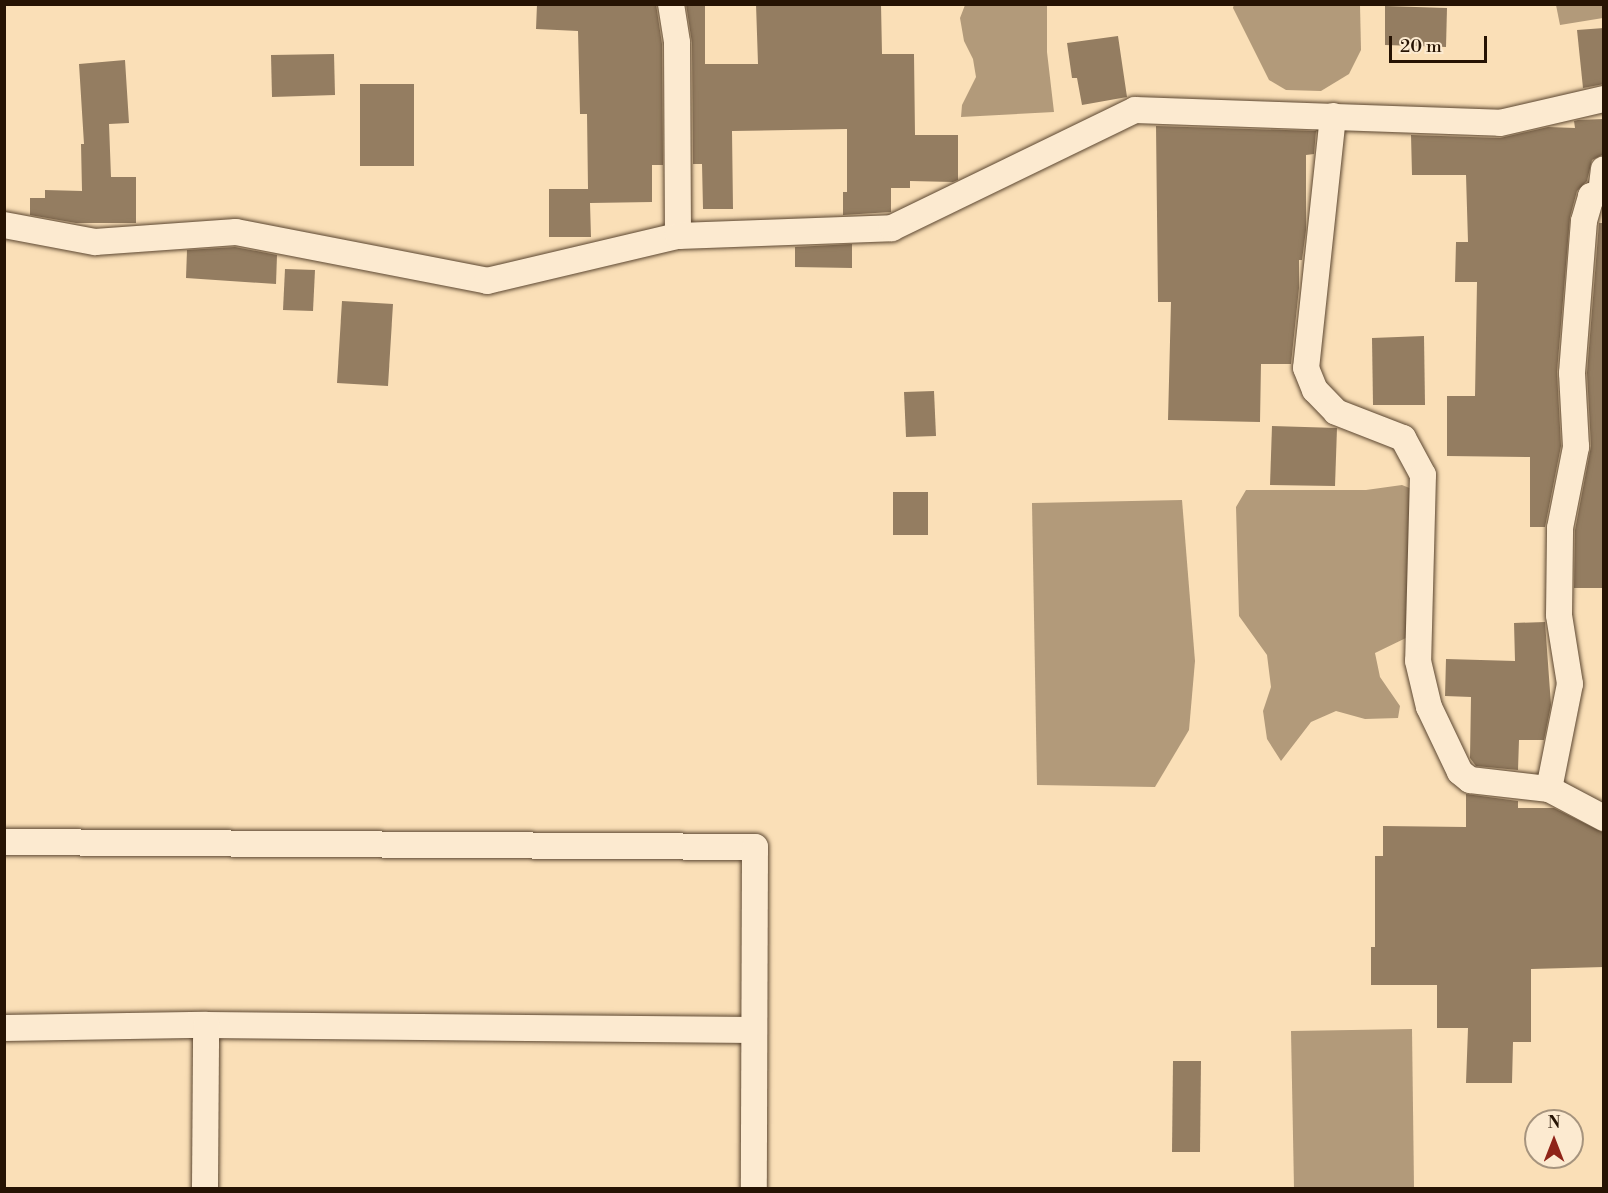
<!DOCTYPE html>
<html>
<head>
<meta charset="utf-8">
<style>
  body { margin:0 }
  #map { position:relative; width:1608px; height:1193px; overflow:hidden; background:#fadfb7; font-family:"Libre Bodoni",serif }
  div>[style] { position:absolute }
  .water>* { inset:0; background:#b29a7a }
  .building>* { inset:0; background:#947d61 }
  .roads { filter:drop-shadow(0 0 2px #5b4630) drop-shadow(0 0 2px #5b4630) }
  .street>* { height:26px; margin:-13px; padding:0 13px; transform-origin:13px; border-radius:13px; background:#fcead0 }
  span { translate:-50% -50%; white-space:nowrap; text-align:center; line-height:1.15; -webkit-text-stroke:6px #fcead0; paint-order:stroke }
  .frame { position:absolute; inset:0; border:6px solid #261303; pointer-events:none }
  .north { position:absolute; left:1524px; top:1109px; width:60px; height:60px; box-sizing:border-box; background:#fcead0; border:2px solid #a6947e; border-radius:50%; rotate:0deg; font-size:16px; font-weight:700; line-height:24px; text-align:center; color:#261303 }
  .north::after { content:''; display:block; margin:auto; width:21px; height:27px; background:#8f2418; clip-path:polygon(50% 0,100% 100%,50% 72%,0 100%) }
  .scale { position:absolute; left:1389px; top:36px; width:98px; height:27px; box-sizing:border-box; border:3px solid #261303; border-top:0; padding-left:8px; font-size:18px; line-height:21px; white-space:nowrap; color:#261303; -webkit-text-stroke:4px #fcead0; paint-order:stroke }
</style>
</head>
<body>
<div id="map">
  <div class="water">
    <div style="clip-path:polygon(1234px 4px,1360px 5px,1361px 50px,1349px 74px,1321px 91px,1286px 90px,1269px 80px,1233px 8px)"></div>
    <div style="clip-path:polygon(965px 5px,1047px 5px,1047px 52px,1054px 112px,961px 117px,962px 105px,976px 77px,973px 59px,964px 41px,960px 18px)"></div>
    <div style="clip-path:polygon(1556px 5px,1603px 5px,1603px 18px,1560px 25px)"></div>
    <div style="clip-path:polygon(1402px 485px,1412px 489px,1410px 636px,1375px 653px,1380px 677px,1400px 706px,1398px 718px,1365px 719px,1336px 711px,1311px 722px,1281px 761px,1267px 739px,1263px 711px,1271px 687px,1267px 655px,1239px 616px,1236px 507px,1246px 490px,1366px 490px)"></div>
    <div style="clip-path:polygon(1182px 500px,1195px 661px,1189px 730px,1155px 787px,1037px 785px,1032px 503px)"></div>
    <div style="clip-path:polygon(1412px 1029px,1414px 1188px,1294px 1188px,1291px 1031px)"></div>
  </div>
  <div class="building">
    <div style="clip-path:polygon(537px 4px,656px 4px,662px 44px,663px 165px,652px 165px,652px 202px,590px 203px,591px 237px,549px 237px,549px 189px,588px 189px,587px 114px,580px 114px,578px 31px,536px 29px)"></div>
    <div style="clip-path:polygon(686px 4px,705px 4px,705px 64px,758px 64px,756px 4px,881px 4px,882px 54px,914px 54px,915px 135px,958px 135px,958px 180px,953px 182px,910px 181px,910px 188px,891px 188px,891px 212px,843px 215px,843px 192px,847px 192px,847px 129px,732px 131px,733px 209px,703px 209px,702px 164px,693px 164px,692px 43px)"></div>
    <div style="clip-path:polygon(1385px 6px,1447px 8px,1446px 47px,1385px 45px)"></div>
    <div style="clip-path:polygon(1604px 28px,1604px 84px,1583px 88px,1577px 30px)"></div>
    <div style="clip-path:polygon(1118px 36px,1127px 97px,1082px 105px,1077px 78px,1072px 78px,1067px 43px)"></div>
    <div style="clip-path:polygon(334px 54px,335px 95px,272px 97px,271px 55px)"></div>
    <div style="clip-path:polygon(125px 60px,129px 123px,109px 124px,111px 177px,136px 177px,136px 223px,76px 223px,30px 215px,30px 198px,45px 198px,45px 190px,82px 191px,81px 144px,84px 144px,79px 64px)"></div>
    <div style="clip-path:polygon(360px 84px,414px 84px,414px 166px,360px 166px)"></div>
    <div style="clip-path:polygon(1604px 119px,1604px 154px,1592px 160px,1587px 181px,1577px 191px,1570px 217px,1557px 372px,1561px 446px,1545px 527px,1530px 527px,1530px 457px,1447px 456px,1447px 396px,1475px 396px,1477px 282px,1455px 282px,1456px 242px,1468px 242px,1466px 175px,1412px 175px,1411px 135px,1500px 138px,1548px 127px,1575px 128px,1574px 121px,1578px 120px)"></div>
    <div style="clip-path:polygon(1156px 126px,1316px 131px,1314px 154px,1306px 155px,1306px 230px,1302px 260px,1299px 260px,1299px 288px,1291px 364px,1261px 364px,1260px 422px,1168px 420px,1171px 302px,1158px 302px)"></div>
    <div style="clip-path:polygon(1599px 223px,1604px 223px,1604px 588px,1574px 588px,1575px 530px,1591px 446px,1587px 373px)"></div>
    <div style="clip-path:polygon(852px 244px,852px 268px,795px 267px,795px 247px)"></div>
    <div style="clip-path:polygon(235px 247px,277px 255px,276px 284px,186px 278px,187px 250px)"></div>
    <div style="clip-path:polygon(285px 269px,315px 270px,313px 311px,283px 310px)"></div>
    <div style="clip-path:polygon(342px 301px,393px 304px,388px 386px,337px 383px)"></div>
    <div style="clip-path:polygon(1424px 336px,1425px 405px,1373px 405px,1372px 338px)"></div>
    <div style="clip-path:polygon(934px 391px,936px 436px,906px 437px,904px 392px)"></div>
    <div style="clip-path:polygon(1272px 426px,1337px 428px,1335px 486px,1270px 485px)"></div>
    <div style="clip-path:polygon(893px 492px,928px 492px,928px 535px,893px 535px)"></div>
    <div style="clip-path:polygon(1545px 622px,1551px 705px,1544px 740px,1519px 740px,1518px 770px,1476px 766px,1470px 758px,1471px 697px,1445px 696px,1446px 659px,1515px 661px,1514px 623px)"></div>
    <div style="clip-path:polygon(1466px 794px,1518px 801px,1518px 808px,1554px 808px,1604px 833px,1604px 967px,1531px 969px,1531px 1042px,1513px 1042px,1512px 1083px,1466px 1083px,1468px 1028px,1437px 1028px,1437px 985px,1371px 985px,1371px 947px,1375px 947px,1375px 856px,1383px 856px,1383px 826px,1466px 827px)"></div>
    <div style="clip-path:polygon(1173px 1061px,1201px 1061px,1200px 1152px,1172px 1152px)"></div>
  </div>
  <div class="roads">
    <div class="street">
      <div style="left:671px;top:4px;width:39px;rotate:81deg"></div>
      <div style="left:677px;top:43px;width:193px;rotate:89.7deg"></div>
      <div style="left:1333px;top:116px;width:253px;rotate:96.1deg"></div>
      <div style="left:1306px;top:368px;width:24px;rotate:68deg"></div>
      <div style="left:1315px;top:390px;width:30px;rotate:46deg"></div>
      <div style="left:1336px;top:412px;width:72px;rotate:21.2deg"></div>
      <div style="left:1403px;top:438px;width:42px;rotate:61.6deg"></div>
      <div style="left:1423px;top:475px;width:186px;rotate:91.5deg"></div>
      <div style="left:1418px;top:661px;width:47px;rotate:76.6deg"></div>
      <div style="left:1429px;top:707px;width:72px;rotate:64.5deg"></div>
      <div style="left:1460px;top:772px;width:13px;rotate:39deg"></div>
      <div style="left:1470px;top:780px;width:80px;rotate:6.5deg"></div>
      <div style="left:1549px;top:789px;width:62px;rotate:27.8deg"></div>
      <div style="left:4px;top:225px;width:93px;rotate:10.6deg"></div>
      <div style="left:95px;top:242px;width:141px;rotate:-4.1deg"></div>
      <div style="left:236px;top:232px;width:256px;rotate:11deg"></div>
      <div style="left:487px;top:281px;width:196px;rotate:-13.3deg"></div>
      <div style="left:678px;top:236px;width:214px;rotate:-2.1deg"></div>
      <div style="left:892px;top:228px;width:270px;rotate:-25.9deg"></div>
      <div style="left:1135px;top:110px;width:365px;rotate:2deg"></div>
      <div style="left:1500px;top:123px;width:107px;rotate:-13deg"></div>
      <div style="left:1549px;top:789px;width:107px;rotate:-78.7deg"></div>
      <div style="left:1570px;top:684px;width:70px;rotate:-99.1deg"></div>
      <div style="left:1559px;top:615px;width:87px;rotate:-89.3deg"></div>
      <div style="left:1560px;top:528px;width:83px;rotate:-78.8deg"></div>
      <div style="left:1576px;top:447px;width:74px;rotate:-93.1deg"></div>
      <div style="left:1572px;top:373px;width:152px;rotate:-85.5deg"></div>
      <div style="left:1584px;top:221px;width:26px;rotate:-74deg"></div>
      <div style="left:1591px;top:196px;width:10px;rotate:-17deg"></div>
      <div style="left:1601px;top:193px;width:24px;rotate:-83deg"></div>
      <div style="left:4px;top:842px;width:751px;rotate:0.38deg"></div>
      <div style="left:755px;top:847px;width:341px;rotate:90.2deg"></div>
      <div style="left:4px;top:1028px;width:202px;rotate:-0.9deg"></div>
      <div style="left:206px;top:1025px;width:548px;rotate:0.52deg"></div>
      <div style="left:205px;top:1188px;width:163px;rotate:-89.6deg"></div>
    </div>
  </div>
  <div class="frame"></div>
  <div class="north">N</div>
  <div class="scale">20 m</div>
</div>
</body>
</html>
